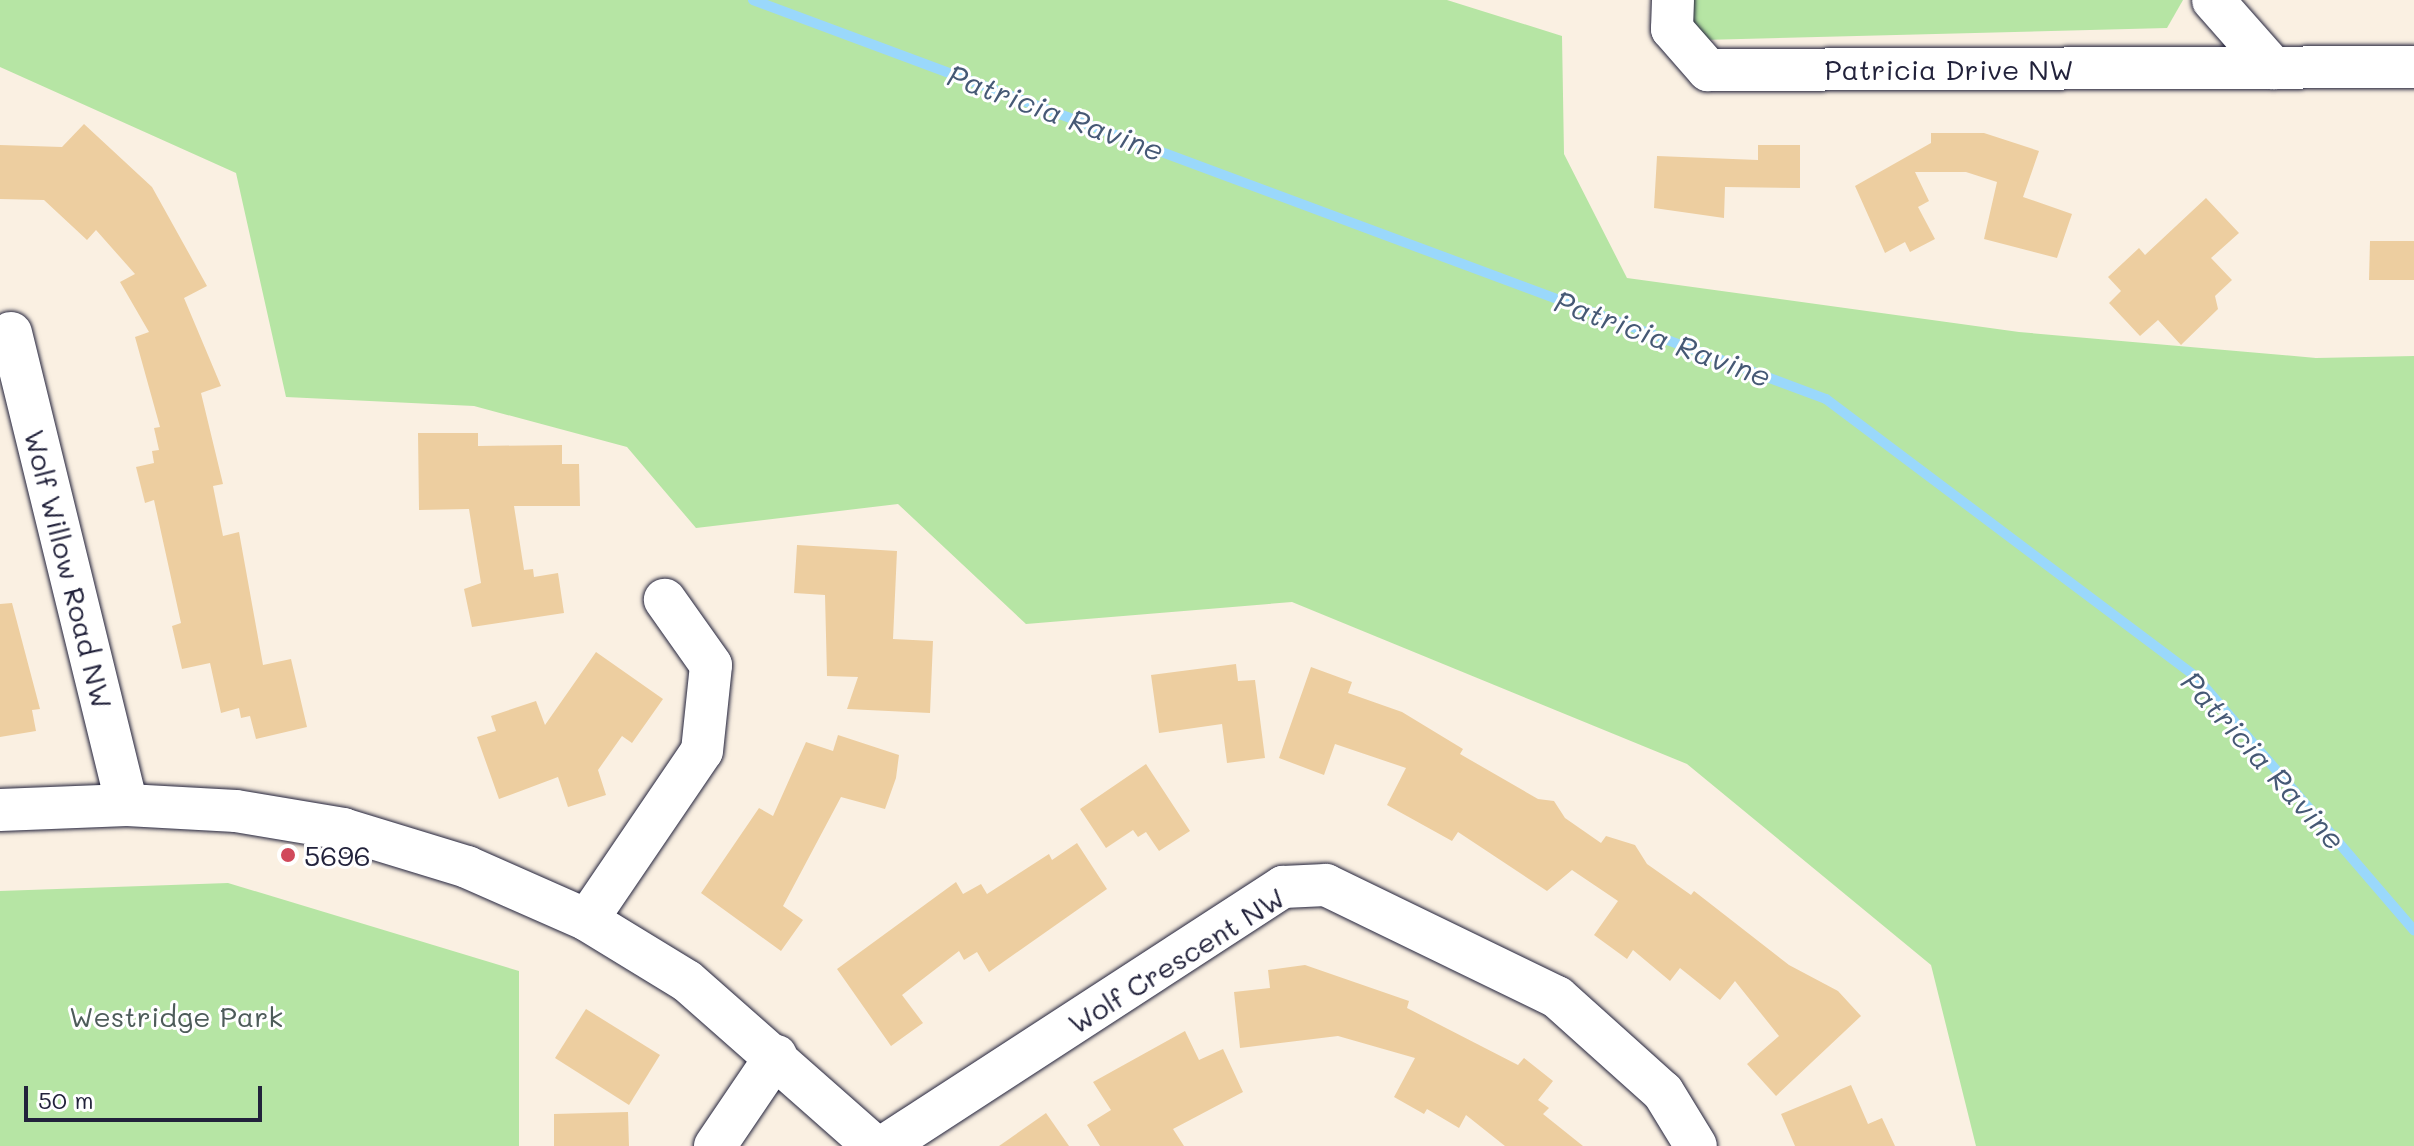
<!DOCTYPE html>
<html>
<head>
<meta charset="utf-8">
<style>
  body { margin:0 }
  #map { position:relative; width:2414px; height:1146px; overflow:hidden; background:#faf0e2; font-family:Mali,sans-serif }
  div>[style] { position:absolute }
  .green>* { inset:0; background:#b6e5a4 }
  .stream>* { height:10px; margin:-5px; padding:0 5px; transform-origin:5px; border-radius:5px; background:#9ad8fb }
  .building>* { inset:0; background:#edcea0 }
  .roads { filter:drop-shadow(0 0 2px #22223b) drop-shadow(0 0 2px #22223b) }
  .minor>* { height:42px; margin:-21px; padding:0 21px; transform-origin:21px; border-radius:21px; background:#fff }
  .dots>* { width:22px; height:22px; translate:-50% -50%; box-sizing:border-box; border:4px solid #fff; border-radius:50% }
  span { translate:-50% -50%; white-space:nowrap; text-align:center; line-height:1.15; -webkit-text-stroke:6px #fff; paint-order:stroke }
  .street-label { font-size:28px; color:#22223b }
  .poi-label { font-size:28px; color:#22223b }
  .left { translate:0 -50%; text-align:left }
  .park-label { font-size:28px; color:#4e5c5a }
  .water-label { font-size:30px; color:#465975; font-style:italic }
  .scale { position:absolute; left:24px; top:1086px; width:238px; height:36px; box-sizing:border-box; border:4px solid #22223b; border-top:0; padding-left:10px; font-size:24px; line-height:28px; white-space:nowrap; color:#22223b; -webkit-text-stroke:6px #fff; paint-order:stroke }
</style>
</head>
<body>
<div id="map">
  <div class="green">
    <div style="clip-path:polygon(0 0,1447px 0,1562px 36px,1564px 154px,1627px 278px,2019px 332px,2316px 358px,2414px 356px,2414px 1146px,1976px 1146px,1931px 965px,1687px 764px,1292px 602px,1026px 624px,898px 504px,696px 528px,627px 447px,474px 406px,286px 397px,236px 173px,0 67px)"></div>
    <div style="clip-path:polygon(1683px 0,2183px 0,2167px 28px,1702px 40px)"></div>
    <div style="clip-path:polygon(228px 883px,519px 971px,519px 1146px,0 1146px,0 891px)"></div>
  </div>
  <div class="stream">
    <div style="left:753px;top:0;width:1145px;rotate:20.4deg"></div>
    <div style="left:1826px;top:399px;width:464px;rotate:36.9deg"></div>
    <div style="left:2197px;top:678px;width:333px;rotate:49.3deg"></div>
  </div>
  <div class="building">
    <div style="clip-path:polygon(84px 124px,152px 187px,207px 286px,184px 298px,221px 386px,201px 393px,223px 484px,213px 486px,223px 536px,239px 532px,263px 665px,291px 659px,307px 727px,256px 739px,250px 716px,241px 718px,239px 708px,221px 713px,210px 663px,182px 669px,172px 626px,181px 623px,154px 500px,145px 503px,136px 467px,154px 463px,152px 451px,159px 450px,154px 428px,160px 427px,135px 337px,149px 332px,120px 282px,135px 274px,96px 230px,87px 240px,44px 200px,0 199px,0 145px,62px 147px)"></div>
    <div style="clip-path:polygon(1931px 133px,1984px 133px,2039px 151px,2023px 197px,2072px 214px,2057px 258px,1984px 239px,1997px 182px,1966px 172px,1915px 172px,1929px 201px,1918px 207px,1935px 239px,1910px 252px,1905px 242px,1885px 253px,1855px 186px,1931px 143px)"></div>
    <div style="clip-path:polygon(1758px 145px,1800px 145px,1800px 188px,1725px 187px,1724px 218px,1654px 208px,1657px 156px,1758px 160px)"></div>
    <div style="clip-path:polygon(2206px 198px,2239px 233px,2211px 258px,2232px 280px,2215px 296px,2218px 309px,2181px 345px,2158px 320px,2140px 336px,2109px 303px,2121px 291px,2108px 277px,2139px 248px,2145px 255px)"></div>
    <div style="clip-path:polygon(2370px 241px,2414px 241px,2414px 280px,2369px 280px)"></div>
    <div style="clip-path:polygon(418px 433px,478px 433px,478px 446px,562px 445px,562px 464px,579px 464px,580px 506px,514px 506px,524px 570px,533px 569px,534px 577px,558px 573px,564px 613px,472px 627px,464px 589px,481px 583px,469px 509px,419px 510px)"></div>
    <div style="clip-path:polygon(797px 545px,897px 551px,893px 639px,933px 641px,930px 713px,847px 709px,858px 677px,827px 676px,825px 595px,794px 593px)"></div>
    <div style="clip-path:polygon(12px 603px,40px 709px,32px 710px,36px 731px,0 737px,0 604px)"></div>
    <div style="clip-path:polygon(596px 652px,663px 699px,632px 743px,622px 736px,598px 770px,606px 795px,568px 807px,558px 777px,499px 799px,477px 737px,496px 731px,491px 716px,536px 701px,545px 725px)"></div>
    <div style="clip-path:polygon(1236px 664px,1238px 681px,1255px 680px,1265px 758px,1227px 763px,1222px 724px,1159px 733px,1151px 675px)"></div>
    <div style="clip-path:polygon(1311px 667px,1352px 682px,1348px 693px,1402px 712px,1463px 749px,1460px 754px,1538px 799px,1554px 801px,1565px 818px,1601px 843px,1606px 836px,1635px 845px,1647px 864px,1691px 895px,1694px 891px,1789px 965px,1838px 991px,1861px 1016px,1776px 1096px,1747px 1064px,1779px 1036px,1735px 981px,1720px 1000px,1680px 968px,1670px 981px,1633px 950px,1627px 959px,1594px 935px,1618px 901px,1572px 870px,1547px 891px,1458px 832px,1452px 841px,1387px 805px,1406px 768px,1335px 744px,1324px 775px,1279px 758px)"></div>
    <div style="clip-path:polygon(838px 735px,899px 755px,896px 778px,885px 809px,841px 797px,783px 906px,803px 920px,781px 951px,701px 893px,759px 808px,773px 816px,806px 742px,833px 751px)"></div>
    <div style="clip-path:polygon(1146px 764px,1190px 831px,1159px 851px,1146px 832px,1138px 837px,1133px 830px,1106px 848px,1080px 809px)"></div>
    <div style="clip-path:polygon(1077px 843px,1107px 889px,989px 972px,977px 952px,964px 960px,959px 951px,902px 995px,923px 1023px,891px 1046px,837px 969px,956px 882px,963px 894px,981px 884px,987px 894px,1049px 854px,1052px 860px)"></div>
    <div style="clip-path:polygon(1305px 965px,1409px 1001px,1407px 1008px,1518px 1065px,1524px 1058px,1553px 1081px,1538px 1100px,1549px 1108px,1543px 1114px,1583px 1146px,1505px 1146px,1466px 1115px,1459px 1128px,1427px 1109px,1424px 1114px,1394px 1097px,1415px 1058px,1338px 1036px,1240px 1048px,1234px 992px,1270px 988px,1268px 970px)"></div>
    <div style="clip-path:polygon(586px 1009px,660px 1055px,629px 1105px,555px 1058px)"></div>
    <div style="clip-path:polygon(1185px 1031px,1199px 1060px,1223px 1049px,1243px 1092px,1173px 1129px,1184px 1146px,1100px 1146px,1087px 1125px,1111px 1110px,1093px 1082px)"></div>
    <div style="clip-path:polygon(1851px 1085px,1868px 1124px,1882px 1118px,1895px 1146px,1795px 1146px,1781px 1114px)"></div>
    <div style="clip-path:polygon(628px 1112px,629px 1146px,554px 1146px,554px 1114px)"></div>
    <div style="clip-path:polygon(1046px 1113px,1069px 1146px,999px 1146px)"></div>
  </div>
  <div class="roads">
    <div class="minor">
      <div style="left:1673px;top:0;width:29px;rotate:92deg"></div>
      <div style="left:1672px;top:29px;width:55px;rotate:48.7deg"></div>
      <div style="left:1708px;top:70px;width:706px;rotate:-0.24deg"></div>
      <div style="left:2213px;top:0;width:91px;rotate:48.6deg"></div>
      <div style="left:11px;top:333px;width:486px;rotate:76.2deg"></div>
      <div style="left:0;top:810px;width:127px;rotate:-2.3deg"></div>
      <div style="left:127px;top:805px;width:109px;rotate:3.2deg"></div>
      <div style="left:236px;top:811px;width:109px;rotate:9.5deg"></div>
      <div style="left:343px;top:829px;width:130px;rotate:17deg"></div>
      <div style="left:467px;top:867px;width:131px;rotate:23.8deg"></div>
      <div style="left:587px;top:920px;width:117px;rotate:31.4deg"></div>
      <div style="left:687px;top:981px;width:249px;rotate:41.4deg"></div>
      <div style="left:587px;top:920px;width:204px;rotate:-55.8deg"></div>
      <div style="left:702px;top:751px;width:86px;rotate:-84deg"></div>
      <div style="left:711px;top:665px;width:80px;rotate:-125.3deg"></div>
      <div style="left:715px;top:1146px;width:109px;rotate:-55.9deg"></div>
      <div style="left:884px;top:1146px;width:476px;rotate:-33deg"></div>
      <div style="left:1283px;top:887px;width:43px;rotate:-2.7deg"></div>
      <div style="left:1326px;top:885px;width:257px;rotate:25.9deg"></div>
      <div style="left:1557px;top:997px;width:142px;rotate:41.9deg"></div>
      <div style="left:1663px;top:1092px;width:63px;rotate:58.6deg"></div>
    </div>
  </div>
  <div class="dots">
    <div style="left:288px;top:855px;background:#d1495b"></div>
  </div>
  <div class="street-label">
    <span style="left:1949px;top:69px">Patricia Drive NW</span>
    <span style="left:69px;top:569px;rotate:76deg">Wolf Willow Road NW</span>
    <span style="left:1176px;top:960px;rotate:-32deg">Wolf Crescent NW</span>
  </div>
  <div class="poi-label">
    <span class="left" style="left:304px;top:855px">5696</span>
  </div>
  <div class="park-label">
    <span style="left:176px;top:1016px">Westridge Park</span>
  </div>
  <div class="water-label">
    <span style="left:1056px;top:112px;rotate:20deg">Patricia Ravine</span>
    <span style="left:1663px;top:338px;rotate:20deg">Patricia Ravine</span>
    <span style="left:2264px;top:760px;rotate:48deg">Patricia Ravine</span>
  </div>
  <div class="scale">50 m</div>
</div>
</body>
</html>
